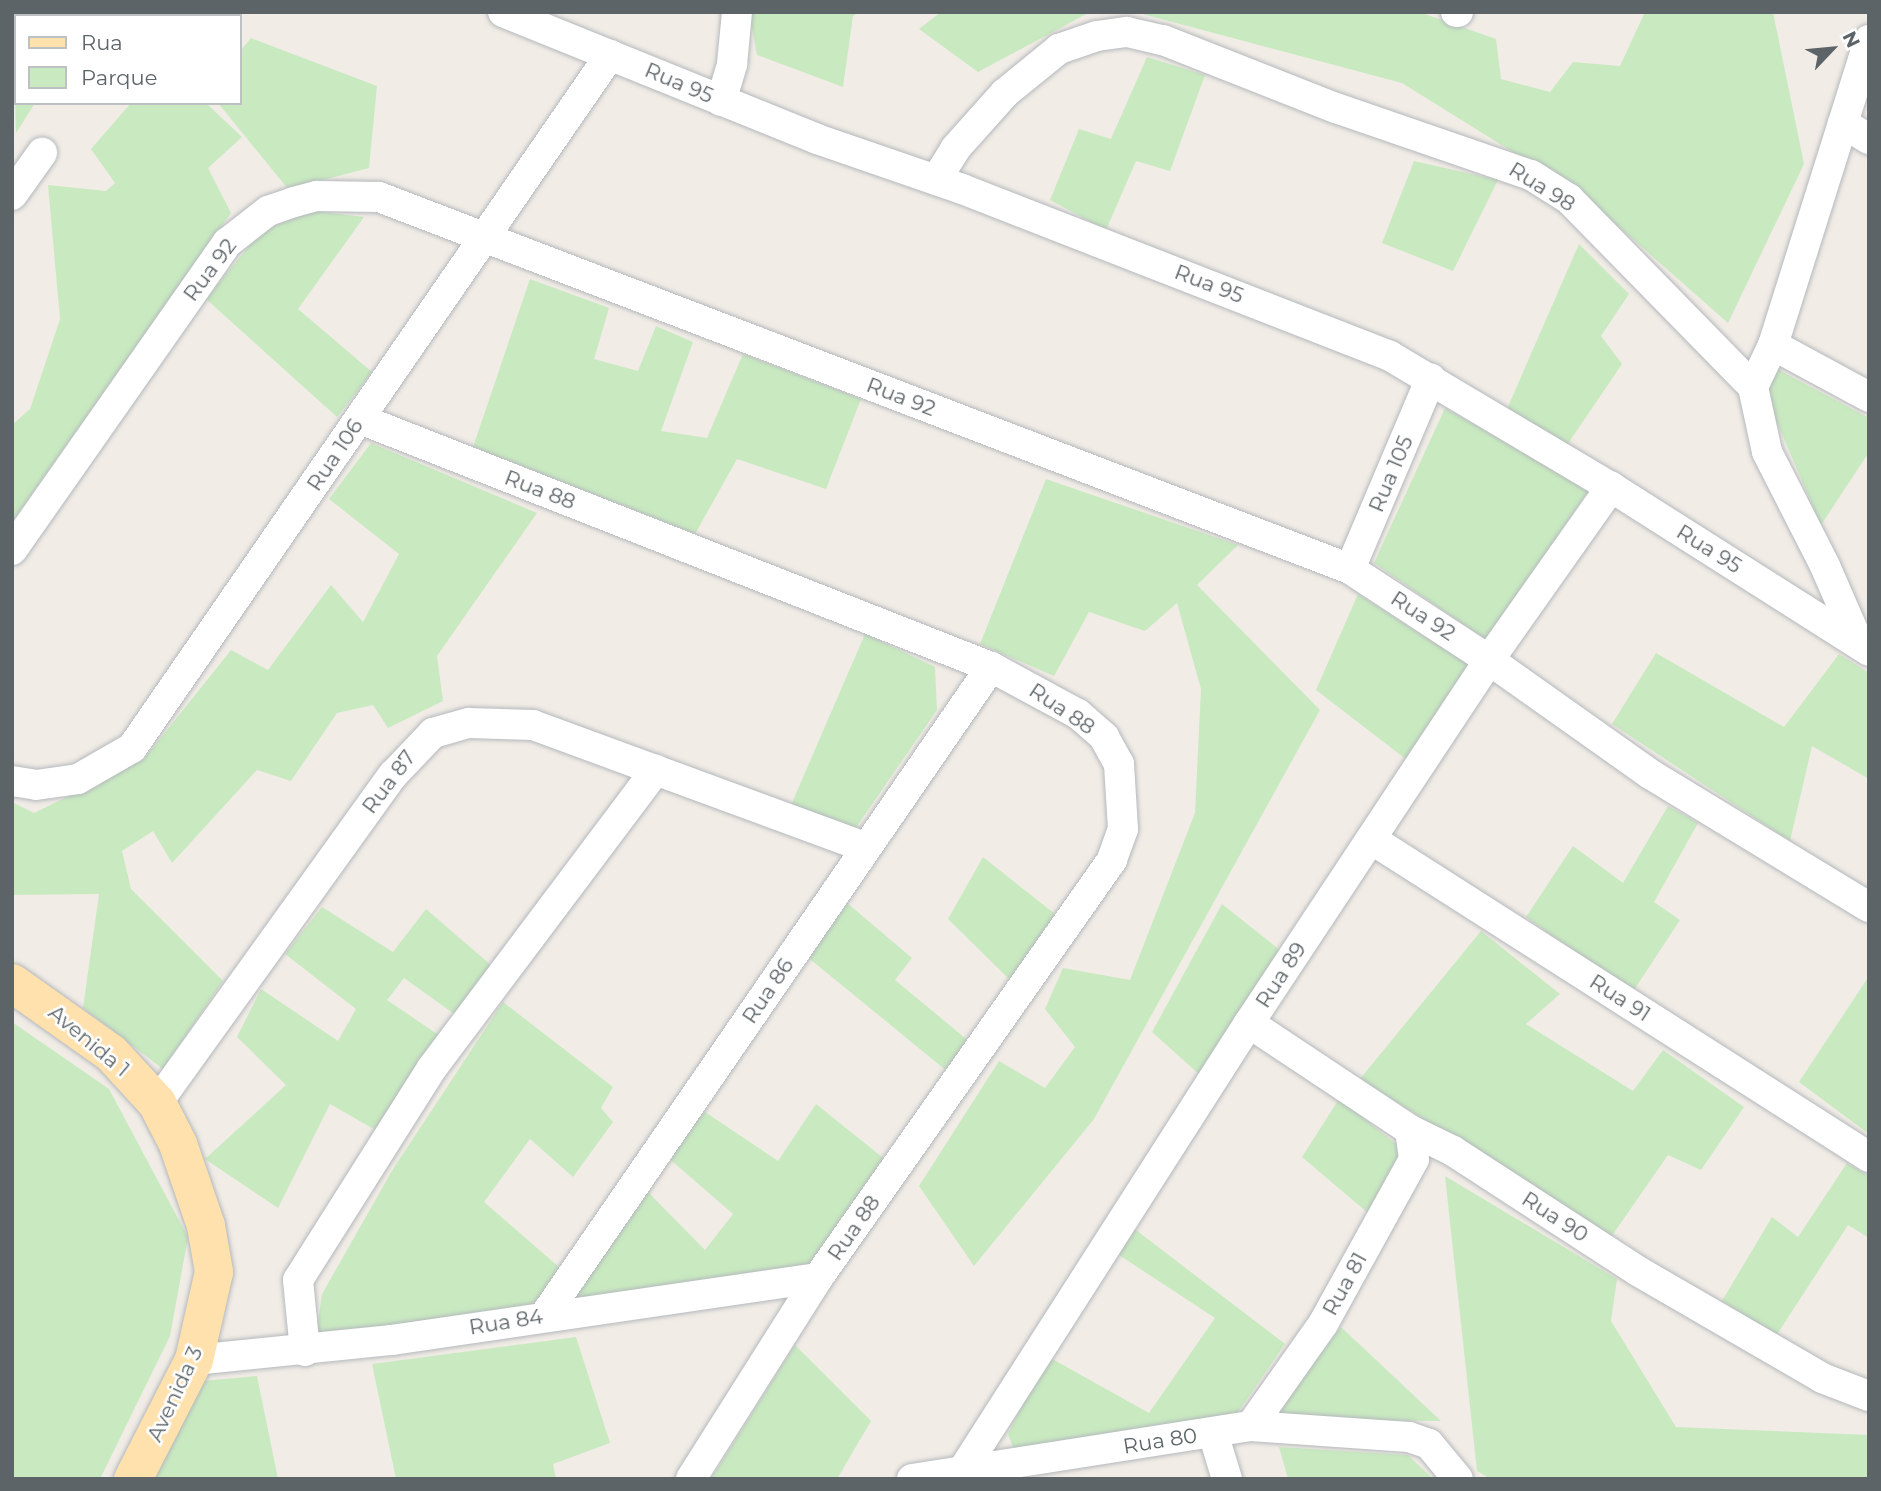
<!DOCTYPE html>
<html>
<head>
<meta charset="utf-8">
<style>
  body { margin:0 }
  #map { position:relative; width:1881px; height:1491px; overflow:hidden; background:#f1ece6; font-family:Montserrat,sans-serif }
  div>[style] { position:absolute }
  .green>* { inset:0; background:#c9eac1 }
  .roads { filter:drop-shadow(0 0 2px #b4b8bc) drop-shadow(0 0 2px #b4b8bc) }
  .minor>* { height:30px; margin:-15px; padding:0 15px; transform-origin:15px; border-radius:15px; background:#fff }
  .major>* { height:38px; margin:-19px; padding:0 19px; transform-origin:19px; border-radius:19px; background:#ffe1ad }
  span { translate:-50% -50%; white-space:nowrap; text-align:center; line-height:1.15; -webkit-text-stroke:5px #fff; paint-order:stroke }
  .street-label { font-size:21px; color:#5d6468 }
  .frame { position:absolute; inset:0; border:14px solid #5d6468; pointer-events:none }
  .legend { position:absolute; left:14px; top:14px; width:228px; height:91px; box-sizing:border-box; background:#fff; border:2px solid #bec1c3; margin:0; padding:9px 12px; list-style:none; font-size:21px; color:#5d6468 }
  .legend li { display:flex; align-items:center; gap:14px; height:35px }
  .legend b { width:35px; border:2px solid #bec1c3 }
  .north { position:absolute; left:1797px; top:14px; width:70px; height:70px; -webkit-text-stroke:5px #fff; paint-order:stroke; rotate:64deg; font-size:19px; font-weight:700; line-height:28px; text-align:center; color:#5d6468 }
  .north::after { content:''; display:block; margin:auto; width:24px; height:32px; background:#5d6468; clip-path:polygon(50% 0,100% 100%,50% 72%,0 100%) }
</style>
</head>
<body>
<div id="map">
  <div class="green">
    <div style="clip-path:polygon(12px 12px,61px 12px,16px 16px,16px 103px,35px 103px,16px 133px)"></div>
    <div style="clip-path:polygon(749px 12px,858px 12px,853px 16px,843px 87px,757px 55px)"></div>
    <div style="clip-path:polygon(941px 12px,1090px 12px,978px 72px,919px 29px)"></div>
    <div style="clip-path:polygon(1135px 12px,1419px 12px,1496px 39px,1501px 79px,1550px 92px,1573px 62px,1620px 66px,1645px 12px,1773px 12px,1804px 164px,1728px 323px,1585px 197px,1402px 83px)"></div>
    <div style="clip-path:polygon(251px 38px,377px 86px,369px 168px,288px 189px,218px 103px,240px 103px,240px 51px)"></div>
    <div style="clip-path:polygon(1147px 57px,1205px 75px,1170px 171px,1136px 161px,1106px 230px,1050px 200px,1079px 129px,1111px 139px)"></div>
    <div style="clip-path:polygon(131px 103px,206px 103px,242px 137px,208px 168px,231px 213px,12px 522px,12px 425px,30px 409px,60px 319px,48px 185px,106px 191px,115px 183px,91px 149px)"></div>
    <div style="clip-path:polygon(1414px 161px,1498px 180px,1453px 271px,1382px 243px)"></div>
    <div style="clip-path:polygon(306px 210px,364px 217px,298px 309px,372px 372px,337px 417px,206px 299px,258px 235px)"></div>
    <div style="clip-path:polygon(1579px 244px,1629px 294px,1601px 336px,1622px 364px,1567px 445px,1507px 409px)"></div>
    <div style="clip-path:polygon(530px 279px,609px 308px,594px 359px,638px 371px,656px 326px,693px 342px,661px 431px,707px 438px,743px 354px,861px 399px,826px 489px,737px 459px,695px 534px,473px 447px)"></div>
    <div style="clip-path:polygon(1775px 368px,1869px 418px,1869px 452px,1821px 525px,1766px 397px)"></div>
    <div style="clip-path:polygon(1445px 408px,1589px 490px,1486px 640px,1374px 563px)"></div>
    <div style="clip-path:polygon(371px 443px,537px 513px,437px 656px,443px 701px,388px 728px,373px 705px,337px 713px,291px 781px,257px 770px,172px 863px,153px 831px,122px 851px,131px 889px,223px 981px,163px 1069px,83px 1008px,99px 894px,12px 895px,12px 802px,34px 813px,144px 759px,231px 650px,268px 670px,331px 585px,363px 622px,399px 554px,329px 499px)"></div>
    <div style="clip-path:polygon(1046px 479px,1238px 545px,1197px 585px,1320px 710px,1094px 1119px,974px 1266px,919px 1186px,999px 1061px,1045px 1088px,1075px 1047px,1045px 1009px,1063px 968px,1130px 980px,1195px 813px,1201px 689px,1177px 603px,1145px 631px,1089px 612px,1054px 676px,980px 644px)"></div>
    <div style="clip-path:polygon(1358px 594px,1469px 665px,1407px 760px,1316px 690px)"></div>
    <div style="clip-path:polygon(865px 634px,935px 667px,937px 710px,855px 829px,788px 812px)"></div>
    <div style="clip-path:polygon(1656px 653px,1784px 727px,1839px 654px,1869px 673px,1869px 779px,1812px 746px,1790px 841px,1612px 724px)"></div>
    <div style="clip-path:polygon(1668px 806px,1698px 823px,1654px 902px,1680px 920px,1632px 993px,1526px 917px,1573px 846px,1623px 883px)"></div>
    <div style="clip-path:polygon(983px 857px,1060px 918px,1010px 980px,948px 919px)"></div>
    <div style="clip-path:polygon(840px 897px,912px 958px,895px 980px,971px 1043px,948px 1072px,805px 955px)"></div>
    <div style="clip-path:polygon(1222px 904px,1281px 951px,1201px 1076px,1152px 1032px)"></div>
    <div style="clip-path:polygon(322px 907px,393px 952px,426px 909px,492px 966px,457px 1016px,404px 978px,387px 1000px,443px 1038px,379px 1132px,330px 1104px,278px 1208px,205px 1159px,286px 1085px,237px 1037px,261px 989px,338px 1041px,356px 1009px,285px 954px)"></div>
    <div style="clip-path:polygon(1481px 931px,1560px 994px,1526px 1024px,1633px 1091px,1663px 1050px,1744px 1107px,1701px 1170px,1668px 1155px,1611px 1237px,1360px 1079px)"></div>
    <div style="clip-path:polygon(1869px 976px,1869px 1134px,1799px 1082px)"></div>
    <div style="clip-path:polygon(503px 1002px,613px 1087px,601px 1108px,613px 1122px,573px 1177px,530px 1139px,484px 1202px,560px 1268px,537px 1305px,316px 1338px,322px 1294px,393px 1169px)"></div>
    <div style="clip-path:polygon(12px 1022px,109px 1089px,188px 1237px,170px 1336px,100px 1479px,12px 1479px)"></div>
    <div style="clip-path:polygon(1339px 1099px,1405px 1151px,1368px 1213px,1302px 1157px)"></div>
    <div style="clip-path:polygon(816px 1104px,887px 1161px,810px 1272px,587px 1301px,575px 1297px,646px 1190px,705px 1250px,733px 1214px,665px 1155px,705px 1112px,778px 1161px)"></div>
    <div style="clip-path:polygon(1847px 1163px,1869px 1176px,1869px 1238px,1848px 1225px,1776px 1336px,1722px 1301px,1772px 1217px,1798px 1237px)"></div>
    <div style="clip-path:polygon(1445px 1176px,1617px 1279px,1611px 1321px,1676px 1427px,1869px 1435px,1869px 1479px,1491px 1479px,1477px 1471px)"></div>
    <div style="clip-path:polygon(1132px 1227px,1285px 1344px,1234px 1418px,1015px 1452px,1008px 1434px,1047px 1356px,1149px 1413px,1215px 1318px,1119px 1255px)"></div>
    <div style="clip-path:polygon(1341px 1327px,1441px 1421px,1270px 1419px)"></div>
    <div style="clip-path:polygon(576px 1337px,610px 1443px,553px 1464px,556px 1479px,396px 1479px,372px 1364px)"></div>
    <div style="clip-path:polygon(795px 1345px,871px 1421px,837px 1479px,711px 1479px)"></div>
    <div style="clip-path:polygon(257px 1376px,278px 1479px,143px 1479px,193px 1382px)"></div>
    <div style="clip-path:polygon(1279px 1447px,1408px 1455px,1433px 1479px,1288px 1479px)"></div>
  </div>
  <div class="roads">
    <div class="minor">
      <div style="left:503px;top:12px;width:339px;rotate:22deg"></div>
      <div style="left:817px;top:139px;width:153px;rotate:19deg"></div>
      <div style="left:962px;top:189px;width:459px;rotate:21.3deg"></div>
      <div style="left:1390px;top:356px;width:257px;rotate:30.7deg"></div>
      <div style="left:1611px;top:487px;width:306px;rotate:32.4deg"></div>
      <div style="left:1456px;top:12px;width:2px"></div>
      <div style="left:721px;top:101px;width:39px;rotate:-73deg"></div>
      <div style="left:732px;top:64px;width:52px;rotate:-84.5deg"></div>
      <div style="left:1843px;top:123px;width:31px;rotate:32deg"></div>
      <div style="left:936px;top:180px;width:36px;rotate:-58deg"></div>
      <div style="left:955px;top:149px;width:75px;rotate:-48.2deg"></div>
      <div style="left:1005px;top:93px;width:70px;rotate:-39.2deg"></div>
      <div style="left:1059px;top:49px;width:40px;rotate:-18.9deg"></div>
      <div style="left:1097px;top:36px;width:30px;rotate:-8deg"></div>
      <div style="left:1127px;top:32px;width:37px;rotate:13deg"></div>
      <div style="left:1163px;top:40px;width:186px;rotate:21.5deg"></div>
      <div style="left:1336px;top:108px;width:206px;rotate:19deg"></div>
      <div style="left:1531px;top:175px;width:45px;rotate:32.3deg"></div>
      <div style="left:1569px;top:199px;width:263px;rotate:45.6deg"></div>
      <div style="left:12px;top:195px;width:52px;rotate:-54.5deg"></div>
      <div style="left:1773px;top:345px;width:109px;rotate:28.4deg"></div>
      <div style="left:1753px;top:387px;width:47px;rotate:-64.5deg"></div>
      <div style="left:1773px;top:345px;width:320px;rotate:-72.5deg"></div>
      <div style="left:1753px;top:387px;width:66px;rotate:77.8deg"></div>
      <div style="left:1767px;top:452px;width:128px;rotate:63deg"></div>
      <div style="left:1825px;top:566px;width:85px;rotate:66.4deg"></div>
      <div style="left:360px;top:419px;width:678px;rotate:21.46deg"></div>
      <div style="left:991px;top:667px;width:99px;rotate:28.4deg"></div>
      <div style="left:1078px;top:714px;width:35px;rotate:41deg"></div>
      <div style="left:1104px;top:737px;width:31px;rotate:61deg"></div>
      <div style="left:1119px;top:764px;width:65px;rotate:86.5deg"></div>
      <div style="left:1123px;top:829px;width:33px;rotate:110deg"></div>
      <div style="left:1112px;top:860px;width:511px;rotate:125.12deg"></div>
      <div style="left:818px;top:1278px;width:238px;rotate:122.3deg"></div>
      <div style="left:12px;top:550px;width:375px;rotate:-55deg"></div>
      <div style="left:227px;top:243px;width:52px;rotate:-38deg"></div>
      <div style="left:268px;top:211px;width:28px;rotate:-19deg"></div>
      <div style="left:294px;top:202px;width:24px;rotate:-15deg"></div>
      <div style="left:317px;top:196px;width:62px;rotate:0.9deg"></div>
      <div style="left:379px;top:197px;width:1040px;rotate:20.96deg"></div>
      <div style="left:1350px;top:569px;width:166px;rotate:33.2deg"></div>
      <div style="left:1489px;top:660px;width:197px;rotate:35.3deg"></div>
      <div style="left:1650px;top:774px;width:256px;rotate:31.3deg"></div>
      <div style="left:1350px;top:569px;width:207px;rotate:-67deg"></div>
      <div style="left:12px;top:781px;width:24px;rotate:9deg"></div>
      <div style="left:36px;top:785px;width:42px;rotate:-8.1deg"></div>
      <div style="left:78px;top:779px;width:62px;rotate:-29.9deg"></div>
      <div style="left:132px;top:748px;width:842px;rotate:-55.4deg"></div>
      <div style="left:1371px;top:839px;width:591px;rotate:32.56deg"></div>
      <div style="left:1249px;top:1023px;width:193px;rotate:33.6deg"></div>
      <div style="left:1410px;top:1130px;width:48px;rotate:26deg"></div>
      <div style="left:1453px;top:1151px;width:218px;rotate:33deg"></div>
      <div style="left:1636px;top:1270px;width:215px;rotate:30.1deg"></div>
      <div style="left:1822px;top:1378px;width:50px;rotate:21deg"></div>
      <div style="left:157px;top:1103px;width:404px;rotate:-54.3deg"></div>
      <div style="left:393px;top:775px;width:58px;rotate:-46.4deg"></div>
      <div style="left:433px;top:733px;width:37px;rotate:-16deg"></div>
      <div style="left:469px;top:723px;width:64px;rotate:1.8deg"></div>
      <div style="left:533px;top:725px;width:353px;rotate:20.2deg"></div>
      <div style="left:545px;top:1315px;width:787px;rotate:-55.46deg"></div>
      <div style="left:305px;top:1351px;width:71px;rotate:-95.6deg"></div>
      <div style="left:298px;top:1280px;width:251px;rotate:-57.7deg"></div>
      <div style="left:432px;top:1068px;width:373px;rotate:-53.1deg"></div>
      <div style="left:194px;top:1360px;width:199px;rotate:-5.8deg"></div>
      <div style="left:392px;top:1340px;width:430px;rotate:-8.3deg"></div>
      <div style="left:1251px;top:1426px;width:125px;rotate:-54.8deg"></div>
      <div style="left:1323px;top:1324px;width:188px;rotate:-61.1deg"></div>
      <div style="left:1414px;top:1159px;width:29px;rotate:-98deg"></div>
      <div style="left:1213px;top:1433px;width:48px;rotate:73.1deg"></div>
      <div style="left:963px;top:1470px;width:531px;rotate:-57.39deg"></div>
      <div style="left:1249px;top:1023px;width:435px;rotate:-56.5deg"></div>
      <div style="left:1489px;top:660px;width:212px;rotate:-54.8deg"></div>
      <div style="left:912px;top:1479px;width:343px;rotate:-8.9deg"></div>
      <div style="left:1251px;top:1426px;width:158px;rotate:4deg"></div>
      <div style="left:1409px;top:1437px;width:21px;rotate:19deg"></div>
      <div style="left:1429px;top:1444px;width:45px;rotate:50.4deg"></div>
    </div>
    <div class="major">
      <div style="left:12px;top:983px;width:121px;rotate:35.3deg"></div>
      <div style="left:111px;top:1053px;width:68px;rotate:47.4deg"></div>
      <div style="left:157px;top:1103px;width:46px;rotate:62.9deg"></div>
      <div style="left:178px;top:1144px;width:87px;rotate:71.1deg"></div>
      <div style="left:206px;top:1226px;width:47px;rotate:80.1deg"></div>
      <div style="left:214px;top:1272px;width:90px;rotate:102.8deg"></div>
      <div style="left:194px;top:1360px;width:134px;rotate:117.1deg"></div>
    </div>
  </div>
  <div class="street-label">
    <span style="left:679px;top:83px;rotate:23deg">Rua 95</span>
    <span style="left:1542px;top:187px;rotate:32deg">Rua 98</span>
    <span style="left:210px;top:270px;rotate:-53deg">Rua 92</span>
    <span style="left:1209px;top:284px;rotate:21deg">Rua 95</span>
    <span style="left:901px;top:397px;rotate:21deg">Rua 92</span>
    <span style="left:335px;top:455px;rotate:-56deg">Rua 106</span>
    <span style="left:1391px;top:474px;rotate:-67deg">Rua 105</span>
    <span style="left:540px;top:490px;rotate:21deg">Rua 88</span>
    <span style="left:1709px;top:549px;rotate:32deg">Rua 95</span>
    <span style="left:1423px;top:616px;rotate:33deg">Rua 92</span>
    <span style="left:1062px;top:709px;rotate:34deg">Rua 88</span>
    <span style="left:389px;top:782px;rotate:-53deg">Rua 87</span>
    <span style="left:1281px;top:975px;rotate:-57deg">Rua 89</span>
    <span style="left:768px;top:991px;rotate:-56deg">Rua 86</span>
    <span style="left:1620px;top:998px;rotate:33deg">Rua 91</span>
    <span style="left:89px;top:1041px;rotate:40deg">Avenida 1</span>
    <span style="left:1555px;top:1217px;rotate:33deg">Rua 90</span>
    <span style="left:854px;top:1228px;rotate:-55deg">Rua 88</span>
    <span style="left:1345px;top:1284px;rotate:-61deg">Rua 81</span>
    <span style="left:506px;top:1322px;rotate:-9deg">Rua 84</span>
    <span style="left:175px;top:1394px;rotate:-65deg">Avenida 3</span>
    <span style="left:1160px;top:1441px;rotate:-9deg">Rua 80</span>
  </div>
  <div class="frame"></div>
  <ul class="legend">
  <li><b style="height:9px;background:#ffe1ad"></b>Rua</li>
  <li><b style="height:19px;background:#c9eac1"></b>Parque</li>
  </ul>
  <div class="north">N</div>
</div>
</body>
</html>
